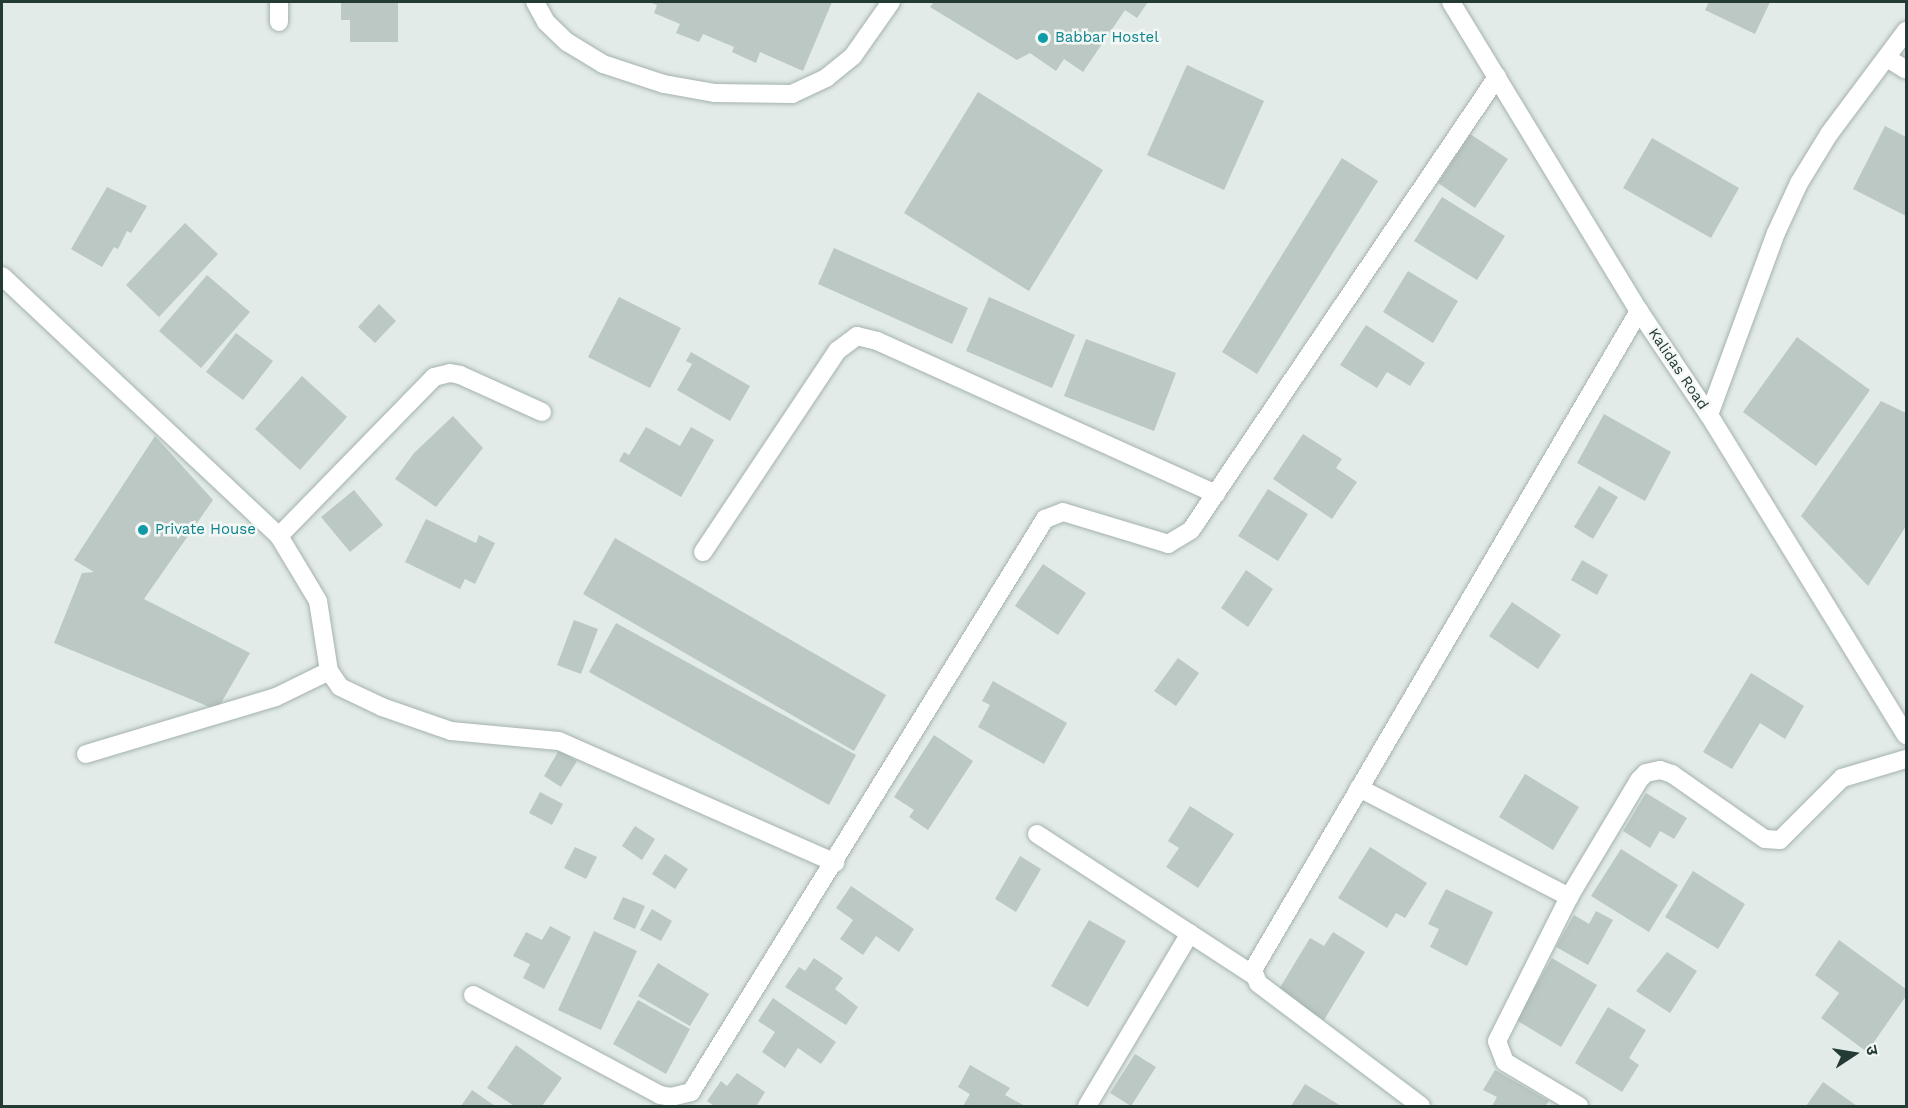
<!DOCTYPE html>
<html>
<head>
<meta charset="utf-8">
<style>
  body { margin:0 }
  #map { position:relative; width:1908px; height:1108px; overflow:hidden; background:#e2ebe8; font-family:"Work Sans","Noto Sans Devanagari",sans-serif }
  div>[style] { position:absolute }
  .building>* { inset:0; background:#bbc8c4 }
  .roads { filter:drop-shadow(0 0 2px #a5b2af) drop-shadow(0 0 2px #a5b2af) }
  .minor>* { height:18px; margin:-9px; padding:0 9px; transform-origin:9px; border-radius:9px; background:#fff }
  .dots>* { width:16px; height:16px; translate:-50% -50%; box-sizing:border-box; border:3px solid #f3f8f5; border-radius:50% }
  span { translate:-50% -50%; white-space:nowrap; text-align:center; line-height:1.15; -webkit-text-stroke:5px #f3f8f5; paint-order:stroke }
  .culture-label { font-size:15px; color:#0d838f }
  .left { translate:0 -50%; text-align:left }
  .street-label { font-size:15px; color:#243a35 }
  .frame { position:absolute; inset:0; border:3px solid #243a35; pointer-events:none }
  .north { position:absolute; left:1824px; top:1024px; width:60px; height:60px; -webkit-text-stroke:4px #f3f8f5; paint-order:stroke; rotate:78deg; font-size:16px; font-weight:700; line-height:24px; text-align:center; color:#243a35 }
  .north::after { content:''; display:block; margin:auto; width:21px; height:27px; background:#243a35; clip-path:polygon(50% 0,100% 100%,50% 72%,0 100%) }
</style>
</head>
<body>
<div id="map">
  <div class="building">
    <div style="clip-path:polygon(341px 2px,398px 3px,398px 42px,350px 42px,350px 20px,341px 20px)"></div>
    <div style="clip-path:polygon(649px 2px,832px 2px,803px 71px,760px 52px,756px 63px,732px 52px,734px 47px,703px 34px,699px 42px,676px 33px,680px 24px,654px 13px,657px 5px)"></div>
    <div style="clip-path:polygon(934px 2px,1148px 2px,1137px 18px,1125px 10px,1083px 72px,1064px 59px,1056px 71px,1030px 53px,1017px 60px,930px 7px)"></div>
    <div style="clip-path:polygon(1709px 2px,1770px 2px,1755px 34px,1705px 10px)"></div>
    <div style="clip-path:polygon(1187px 65px,1264px 101px,1224px 190px,1147px 155px)"></div>
    <div style="clip-path:polygon(978px 92px,1103px 170px,1029px 291px,904px 213px)"></div>
    <div style="clip-path:polygon(1885px 126px,1906px 137px,1906px 216px,1853px 189px)"></div>
    <div style="clip-path:polygon(1470px 134px,1508px 159px,1475px 208px,1438px 183px)"></div>
    <div style="clip-path:polygon(1652px 138px,1739px 188px,1711px 238px,1623px 188px)"></div>
    <div style="clip-path:polygon(1342px 158px,1378px 181px,1257px 374px,1222px 352px)"></div>
    <div style="clip-path:polygon(107px 187px,147px 206px,131px 233px,127px 231px,118px 249px,114px 247px,102px 267px,71px 249px)"></div>
    <div style="clip-path:polygon(1442px 197px,1505px 236px,1477px 280px,1414px 241px)"></div>
    <div style="clip-path:polygon(185px 223px,218px 254px,159px 317px,126px 285px)"></div>
    <div style="clip-path:polygon(834px 248px,968px 308px,952px 344px,818px 284px)"></div>
    <div style="clip-path:polygon(1408px 271px,1458px 301px,1433px 343px,1383px 312px)"></div>
    <div style="clip-path:polygon(207px 275px,250px 312px,201px 368px,159px 331px)"></div>
    <div style="clip-path:polygon(619px 297px,681px 328px,650px 388px,588px 357px)"></div>
    <div style="clip-path:polygon(989px 297px,1075px 335px,1052px 388px,966px 351px)"></div>
    <div style="clip-path:polygon(379px 304px,396px 321px,375px 343px,358px 327px)"></div>
    <div style="clip-path:polygon(1366px 325px,1425px 363px,1410px 386px,1387px 372px,1377px 388px,1340px 365px)"></div>
    <div style="clip-path:polygon(236px 333px,273px 361px,243px 400px,206px 372px)"></div>
    <div style="clip-path:polygon(1797px 337px,1870px 390px,1816px 466px,1743px 412px)"></div>
    <div style="clip-path:polygon(1086px 339px,1176px 373px,1154px 431px,1064px 396px)"></div>
    <div style="clip-path:polygon(691px 352px,750px 386px,730px 421px,677px 390px,692px 364px,686px 361px)"></div>
    <div style="clip-path:polygon(302px 376px,347px 417px,300px 470px,255px 429px)"></div>
    <div style="clip-path:polygon(1881px 401px,1906px 413px,1906px 526px,1868px 586px,1801px 516px)"></div>
    <div style="clip-path:polygon(1604px 414px,1671px 452px,1645px 501px,1577px 463px)"></div>
    <div style="clip-path:polygon(453px 416px,483px 448px,436px 507px,395px 479px,414px 453px)"></div>
    <div style="clip-path:polygon(646px 427px,680px 446px,691px 427px,714px 440px,681px 497px,619px 461px,624px 452px,629px 455px)"></div>
    <div style="clip-path:polygon(1303px 434px,1342px 459px,1336px 468px,1357px 482px,1332px 519px,1273px 479px)"></div>
    <div style="clip-path:polygon(155px 436px,213px 500px,144px 599px,250px 653px,217px 710px,54px 643px,82px 573px,94px 572px,74px 560px)"></div>
    <div style="clip-path:polygon(1599px 486px,1618px 497px,1593px 539px,1574px 527px)"></div>
    <div style="clip-path:polygon(1268px 489px,1308px 514px,1278px 561px,1238px 536px)"></div>
    <div style="clip-path:polygon(354px 490px,383px 525px,350px 552px,321px 517px)"></div>
    <div style="clip-path:polygon(426px 519px,476px 543px,479px 535px,495px 543px,475px 584px,465px 579px,460px 589px,405px 562px)"></div>
    <div style="clip-path:polygon(615px 538px,886px 695px,854px 751px,583px 594px)"></div>
    <div style="clip-path:polygon(1582px 560px,1608px 575px,1597px 595px,1571px 580px)"></div>
    <div style="clip-path:polygon(1043px 564px,1086px 593px,1058px 635px,1015px 606px)"></div>
    <div style="clip-path:polygon(1246px 570px,1273px 589px,1248px 627px,1221px 608px)"></div>
    <div style="clip-path:polygon(1512px 602px,1561px 635px,1538px 669px,1489px 636px)"></div>
    <div style="clip-path:polygon(574px 620px,598px 629px,581px 674px,557px 665px)"></div>
    <div style="clip-path:polygon(616px 623px,856px 755px,829px 805px,589px 672px)"></div>
    <div style="clip-path:polygon(1178px 658px,1199px 673px,1176px 706px,1154px 691px)"></div>
    <div style="clip-path:polygon(1751px 673px,1804px 706px,1785px 739px,1760px 723px,1732px 769px,1703px 752px)"></div>
    <div style="clip-path:polygon(993px 681px,1067px 723px,1044px 764px,978px 727px,990px 705px,982px 701px)"></div>
    <div style="clip-path:polygon(934px 735px,973px 761px,928px 830px,909px 817px,914px 810px,894px 797px)"></div>
    <div style="clip-path:polygon(559px 750px,577px 761px,561px 787px,544px 776px)"></div>
    <div style="clip-path:polygon(1525px 774px,1579px 807px,1553px 850px,1499px 817px)"></div>
    <div style="clip-path:polygon(540px 792px,563px 804px,552px 825px,529px 813px)"></div>
    <div style="clip-path:polygon(1646px 793px,1687px 818px,1674px 839px,1660px 831px,1650px 848px,1623px 831px)"></div>
    <div style="clip-path:polygon(1190px 806px,1234px 834px,1198px 888px,1166px 867px,1179px 848px,1168px 841px)"></div>
    <div style="clip-path:polygon(635px 826px,655px 839px,642px 860px,622px 846px)"></div>
    <div style="clip-path:polygon(575px 847px,597px 857px,586px 879px,564px 868px)"></div>
    <div style="clip-path:polygon(1370px 847px,1427px 883px,1405px 918px,1396px 913px,1387px 928px,1338px 898px)"></div>
    <div style="clip-path:polygon(1621px 849px,1678px 885px,1649px 932px,1591px 896px)"></div>
    <div style="clip-path:polygon(665px 854px,688px 869px,675px 889px,652px 874px)"></div>
    <div style="clip-path:polygon(1020px 856px,1041px 869px,1016px 912px,995px 899px)"></div>
    <div style="clip-path:polygon(1693px 871px,1745px 904px,1718px 949px,1665px 917px)"></div>
    <div style="clip-path:polygon(851px 886px,914px 929px,899px 952px,876px 936px,863px 955px,840px 939px,853px 920px,836px 908px)"></div>
    <div style="clip-path:polygon(1446px 889px,1493px 912px,1467px 966px,1430px 947px,1439px 929px,1428px 924px)"></div>
    <div style="clip-path:polygon(623px 897px,645px 906px,635px 929px,613px 919px)"></div>
    <div style="clip-path:polygon(652px 909px,672px 921px,661px 941px,640px 930px)"></div>
    <div style="clip-path:polygon(1596px 911px,1613px 920px,1588px 965px,1556px 947px,1574px 915px,1589px 924px)"></div>
    <div style="clip-path:polygon(1089px 920px,1126px 941px,1088px 1007px,1051px 986px)"></div>
    <div style="clip-path:polygon(550px 926px,571px 937px,544px 989px,523px 978px,530px 964px,513px 956px,526px 932px,542px 940px)"></div>
    <div style="clip-path:polygon(594px 931px,637px 951px,601px 1030px,558px 1010px)"></div>
    <div style="clip-path:polygon(1333px 932px,1365px 952px,1324px 1020px,1278px 991px,1310px 938px,1324px 946px)"></div>
    <div style="clip-path:polygon(1839px 940px,1906px 989px,1906px 996px,1867px 1052px,1821px 1018px,1839px 993px,1815px 975px)"></div>
    <div style="clip-path:polygon(1667px 952px,1697px 971px,1670px 1013px,1636px 991px)"></div>
    <div style="clip-path:polygon(814px 958px,843px 978px,835px 989px,858px 1007px,846px 1025px,785px 987px,799px 967px,805px 971px)"></div>
    <div style="clip-path:polygon(1552px 958px,1597px 985px,1561px 1047px,1516px 1020px)"></div>
    <div style="clip-path:polygon(658px 963px,709px 994px,690px 1026px,638px 996px)"></div>
    <div style="clip-path:polygon(773px 998px,836px 1042px,821px 1064px,798px 1048px,785px 1068px,762px 1052px,775px 1032px,758px 1021px)"></div>
    <div style="clip-path:polygon(638px 1000px,690px 1029px,666px 1074px,613px 1044px)"></div>
    <div style="clip-path:polygon(1608px 1007px,1646px 1030px,1629px 1058px,1639px 1065px,1622px 1092px,1575px 1063px)"></div>
    <div style="clip-path:polygon(516px 1045px,562px 1078px,542px 1106px,514px 1106px,487px 1088px)"></div>
    <div style="clip-path:polygon(1135px 1054px,1156px 1067px,1131px 1106px,1110px 1093px)"></div>
    <div style="clip-path:polygon(970px 1065px,1010px 1088px,1005px 1095px,1025px 1106px,963px 1106px,970px 1094px,958px 1087px)"></div>
    <div style="clip-path:polygon(1495px 1070px,1549px 1101px,1545px 1106px,1492px 1106px,1497px 1097px,1483px 1090px)"></div>
    <div style="clip-path:polygon(737px 1073px,765px 1092px,757px 1105px,760px 1106px,714px 1106px,707px 1101px,721px 1081px,727px 1086px)"></div>
    <div style="clip-path:polygon(1823px 1082px,1857px 1106px,1806px 1106px)"></div>
    <div style="clip-path:polygon(1305px 1084px,1341px 1106px,1291px 1106px)"></div>
    <div style="clip-path:polygon(472px 1090px,495px 1106px,461px 1106px)"></div>
  </div>
  <div class="roads">
    <div class="minor">
      <div style="left:279px;top:2px;width:20px;rotate:90deg"></div>
      <div style="left:535px;top:2px;width:23px;rotate:61deg"></div>
      <div style="left:546px;top:22px;width:29px;rotate:44deg"></div>
      <div style="left:567px;top:42px;width:42px;rotate:31.4deg"></div>
      <div style="left:603px;top:64px;width:64px;rotate:18.2deg"></div>
      <div style="left:664px;top:84px;width:52px;rotate:10deg"></div>
      <div style="left:715px;top:93px;width:77px;rotate:0.7deg"></div>
      <div style="left:792px;top:94px;width:38px;rotate:-25deg"></div>
      <div style="left:826px;top:78px;width:35px;rotate:-39deg"></div>
      <div style="left:853px;top:56px;width:66px;rotate:-54.9deg"></div>
      <div style="left:1451px;top:2px;width:362px;rotate:58.7deg"></div>
      <div style="left:1639px;top:311px;width:125px;rotate:56.1deg"></div>
      <div style="left:1709px;top:415px;width:376px;rotate:58.4deg"></div>
      <div style="left:1887px;top:58px;width:22px;rotate:32deg"></div>
      <div style="left:2px;top:276px;width:380px;rotate:43.2deg"></div>
      <div style="left:279px;top:536px;width:76px;rotate:59deg"></div>
      <div style="left:318px;top:601px;width:71px;rotate:81.1deg"></div>
      <div style="left:329px;top:671px;width:19px;rotate:55deg"></div>
      <div style="left:340px;top:687px;width:47px;rotate:25.5deg"></div>
      <div style="left:382px;top:707px;width:73px;rotate:19.2deg"></div>
      <div style="left:451px;top:731px;width:108px;rotate:5.3deg"></div>
      <div style="left:559px;top:741px;width:302px;rotate:23.8deg"></div>
      <div style="left:1709px;top:415px;width:194px;rotate:-69.8deg"></div>
      <div style="left:1776px;top:233px;width:55px;rotate:-65.3deg"></div>
      <div style="left:1799px;top:183px;width:57px;rotate:-58.5deg"></div>
      <div style="left:1829px;top:134px;width:129px;rotate:-53.2deg"></div>
      <div style="left:279px;top:536px;width:222px;rotate:-45.7deg"></div>
      <div style="left:434px;top:377px;width:16px;rotate:-14deg"></div>
      <div style="left:450px;top:373px;width:10px;rotate:11deg"></div>
      <div style="left:460px;top:375px;width:90px;rotate:24.3deg"></div>
      <div style="left:703px;top:552px;width:242px;rotate:-56.3deg"></div>
      <div style="left:837px;top:351px;width:25px;rotate:-37deg"></div>
      <div style="left:857px;top:336px;width:21px;rotate:14deg"></div>
      <div style="left:877px;top:341px;width:372px;rotate:24.3deg"></div>
      <div style="left:86px;top:754px;width:198px;rotate:-16.7deg"></div>
      <div style="left:276px;top:697px;width:59px;rotate:-26.1deg"></div>
      <div style="left:1359px;top:788px;width:237px;rotate:27.4deg"></div>
      <div style="left:1037px;top:834px;width:258px;rotate:33.1deg"></div>
      <div style="left:473px;top:995px;width:212px;rotate:28.1deg"></div>
      <div style="left:660px;top:1095px;width:11px;rotate:10deg"></div>
      <div style="left:671px;top:1097px;width:21px;rotate:-14deg"></div>
      <div style="left:691px;top:1092px;width:674px;rotate:-58.29deg"></div>
      <div style="left:1045px;top:519px;width:19px;rotate:-21deg"></div>
      <div style="left:1063px;top:512px;width:110px;rotate:16.9deg"></div>
      <div style="left:1168px;top:544px;width:27px;rotate:-31deg"></div>
      <div style="left:1191px;top:530px;width:547px;rotate:-55.96deg"></div>
      <div style="left:1087px;top:1106px;width:201px;rotate:-59.2deg"></div>
      <div style="left:1421px;top:1106px;width:204px;rotate:-143deg"></div>
      <div style="left:1258px;top:983px;width:14px;rotate:-111deg"></div>
      <div style="left:1253px;top:970px;width:764px;rotate:-59.64deg"></div>
      <div style="left:1579px;top:1106px;width:86px;rotate:-149.3deg"></div>
      <div style="left:1505px;top:1062px;width:22px;rotate:-111deg"></div>
      <div style="left:1497px;top:1041px;width:161px;rotate:-63.4deg"></div>
      <div style="left:1569px;top:897px;width:136px;rotate:-59.1deg"></div>
      <div style="left:1639px;top:780px;width:10px;rotate:-45deg"></div>
      <div style="left:1646px;top:773px;width:14px;rotate:-12deg"></div>
      <div style="left:1660px;top:770px;width:13px;rotate:18deg"></div>
      <div style="left:1672px;top:774px;width:113px;rotate:35deg"></div>
      <div style="left:1765px;top:839px;width:15px;rotate:4deg"></div>
      <div style="left:1780px;top:840px;width:88px;rotate:-45deg"></div>
      <div style="left:1842px;top:778px;width:67px;rotate:-16.5deg"></div>
    </div>
  </div>
  <div class="dots">
    <div style="left:1043px;top:38px;background:#0f9aa8"></div>
    <div style="left:143px;top:530px;background:#0f9aa8"></div>
  </div>
  <div class="culture-label">
    <span class="left" style="left:1055px;top:38px">Babbar Hostel</span>
    <span class="left" style="left:155px;top:530px">Private House</span>
  </div>
  <div class="street-label">
    <span style="left:1678px;top:369px;rotate:56deg">Kalidas Road</span>
  </div>
  <div class="frame"></div>
  <div class="north">उ</div>
</div>
</body>
</html>
